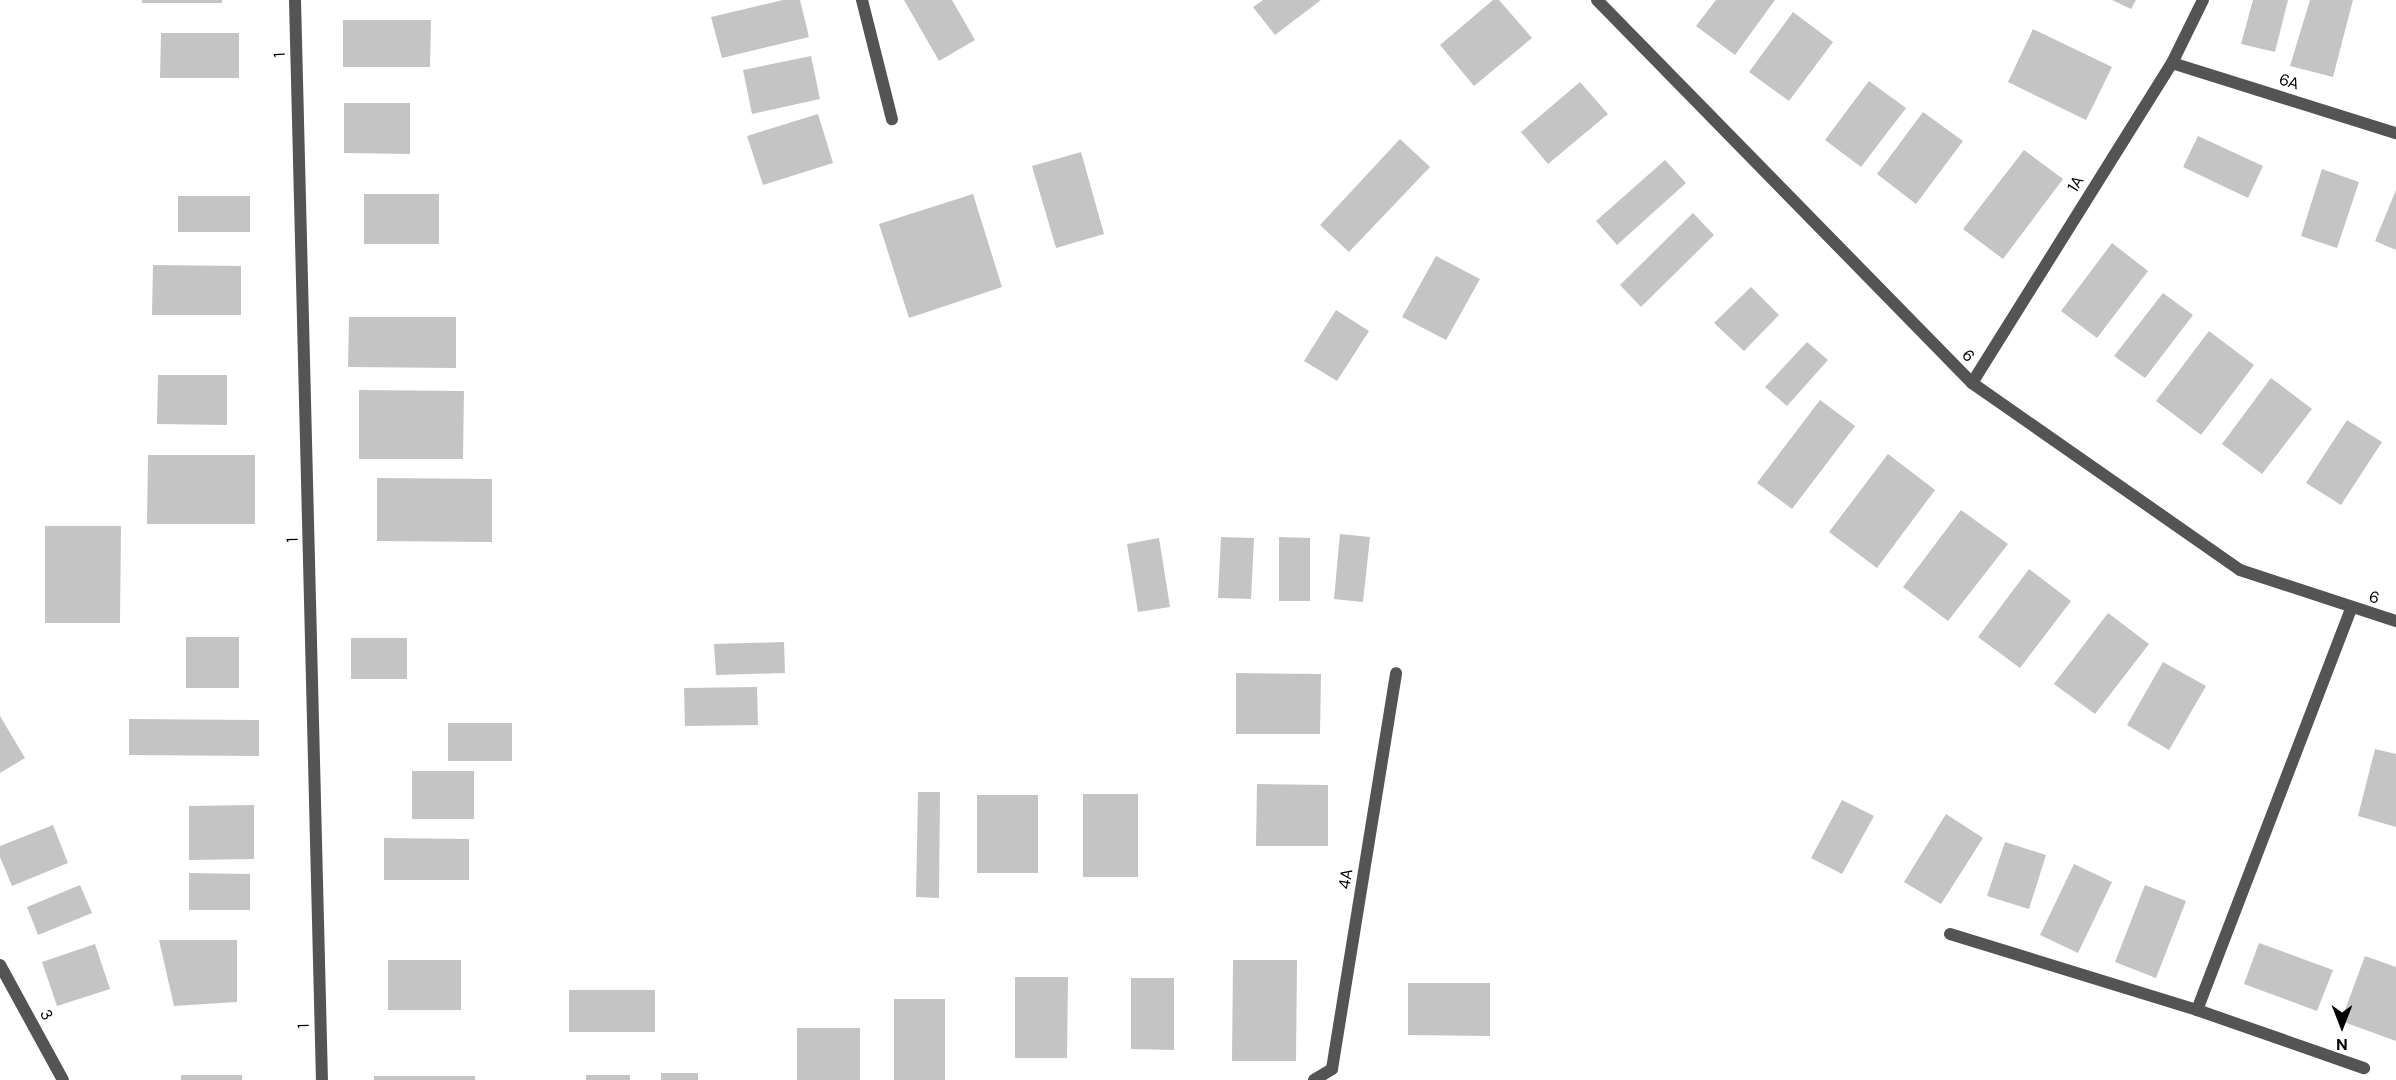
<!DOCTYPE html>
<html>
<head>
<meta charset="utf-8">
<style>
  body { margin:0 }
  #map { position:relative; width:2396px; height:1080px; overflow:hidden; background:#fff; font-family:"DM Sans",sans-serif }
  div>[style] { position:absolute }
  .building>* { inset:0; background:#c4c4c4 }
  .service>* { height:12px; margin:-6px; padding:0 6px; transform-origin:6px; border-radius:6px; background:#545454 }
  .minor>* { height:12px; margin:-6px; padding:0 6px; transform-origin:6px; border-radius:6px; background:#545454 }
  span { translate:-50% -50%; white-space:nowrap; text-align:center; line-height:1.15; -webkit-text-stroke:4.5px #fff; paint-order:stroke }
  .street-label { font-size:16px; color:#000 }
  .north { position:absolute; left:2312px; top:996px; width:60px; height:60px; -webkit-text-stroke:4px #fff; paint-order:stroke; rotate:180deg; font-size:16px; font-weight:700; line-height:24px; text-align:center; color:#000 }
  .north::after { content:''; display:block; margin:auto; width:21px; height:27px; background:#000; clip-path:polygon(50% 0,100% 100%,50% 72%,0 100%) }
</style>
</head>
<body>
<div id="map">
  <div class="building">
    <div style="clip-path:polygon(142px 0,222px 0,222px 3px,142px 3px)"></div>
    <div style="clip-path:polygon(783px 0,800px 0,809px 37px,722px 58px,711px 17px)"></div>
    <div style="clip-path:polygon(904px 0,952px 0,975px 40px,939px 61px)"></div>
    <div style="clip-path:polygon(1263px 0,1321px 0,1275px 35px,1253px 7px)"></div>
    <div style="clip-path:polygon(1493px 0,1499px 0,1532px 38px,1474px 86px,1440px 45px)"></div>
    <div style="clip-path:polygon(1716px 0,1775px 0,1735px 55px,1696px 26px)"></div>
    <div style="clip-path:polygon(2112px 0,2136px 0,2131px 9px)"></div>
    <div style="clip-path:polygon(2253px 0,2288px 0,2275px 52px,2241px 44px)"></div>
    <div style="clip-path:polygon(2310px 0,2353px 0,2333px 77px,2290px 66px)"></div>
    <div style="clip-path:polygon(1793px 12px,1833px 42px,1789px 101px,1749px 72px)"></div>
    <div style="clip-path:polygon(343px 20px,431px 20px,430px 67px,343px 67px)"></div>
    <div style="clip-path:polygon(2033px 29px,2112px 67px,2086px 120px,2008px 82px)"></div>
    <div style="clip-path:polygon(161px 33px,239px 33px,239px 78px,160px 78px)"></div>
    <div style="clip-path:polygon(811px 56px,820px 99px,752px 114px,743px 70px)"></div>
    <div style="clip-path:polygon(1869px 81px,1906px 108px,1861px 167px,1825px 140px)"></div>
    <div style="clip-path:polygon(1580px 82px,1608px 114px,1548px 164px,1521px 132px)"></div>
    <div style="clip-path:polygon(344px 103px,410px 103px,410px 154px,344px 153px)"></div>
    <div style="clip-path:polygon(1923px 112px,1963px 141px,1916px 204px,1877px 174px)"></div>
    <div style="clip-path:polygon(818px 114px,833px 163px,763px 185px,747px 136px)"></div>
    <div style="clip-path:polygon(2198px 136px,2263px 166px,2248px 198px,2183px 167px)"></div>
    <div style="clip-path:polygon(1400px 139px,1430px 167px,1349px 252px,1320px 225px)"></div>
    <div style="clip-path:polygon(2024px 150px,2063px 179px,2003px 259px,1963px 229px)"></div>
    <div style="clip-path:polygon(1081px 152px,1104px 234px,1056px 248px,1032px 166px)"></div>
    <div style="clip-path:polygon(1665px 160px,1686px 183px,1617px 245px,1596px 221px)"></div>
    <div style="clip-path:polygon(2322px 169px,2359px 182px,2337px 248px,2301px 236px)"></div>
    <div style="clip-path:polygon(2396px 190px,2396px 250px,2375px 241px)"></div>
    <div style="clip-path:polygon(364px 194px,439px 194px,439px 244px,364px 244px)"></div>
    <div style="clip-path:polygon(973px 194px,1002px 287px,909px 318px,879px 224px)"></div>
    <div style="clip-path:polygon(178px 196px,250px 196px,250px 232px,178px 232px)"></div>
    <div style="clip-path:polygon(1693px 213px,1714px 235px,1641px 307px,1620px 285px)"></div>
    <div style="clip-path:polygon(2112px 243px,2148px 271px,2097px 338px,2061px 311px)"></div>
    <div style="clip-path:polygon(1436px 256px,1480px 279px,1446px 340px,1402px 317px)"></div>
    <div style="clip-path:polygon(153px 265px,241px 266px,241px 315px,152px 315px)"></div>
    <div style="clip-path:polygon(1751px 287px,1779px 315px,1744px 351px,1714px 323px)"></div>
    <div style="clip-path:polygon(2163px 293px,2193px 315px,2145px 378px,2114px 356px)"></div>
    <div style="clip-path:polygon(1336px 310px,1369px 331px,1337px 381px,1304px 361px)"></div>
    <div style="clip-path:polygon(349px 317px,456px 317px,456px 368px,348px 367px)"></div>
    <div style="clip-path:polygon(2209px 331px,2254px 365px,2201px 435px,2156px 401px)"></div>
    <div style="clip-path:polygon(1807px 342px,1828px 360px,1787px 406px,1765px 387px)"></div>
    <div style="clip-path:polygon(158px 375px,227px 375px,227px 425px,157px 424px)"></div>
    <div style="clip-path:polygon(2271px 378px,2312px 409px,2262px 474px,2222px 444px)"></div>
    <div style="clip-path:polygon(359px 390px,464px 391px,463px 459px,359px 459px)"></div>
    <div style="clip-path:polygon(1820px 400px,1855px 426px,1792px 509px,1757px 483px)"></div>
    <div style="clip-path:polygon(2347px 420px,2382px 442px,2341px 505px,2306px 483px)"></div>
    <div style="clip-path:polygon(1888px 454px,1935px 490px,1877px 568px,1829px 532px)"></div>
    <div style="clip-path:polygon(148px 455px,255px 455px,255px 524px,147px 524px)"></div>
    <div style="clip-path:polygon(377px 478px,492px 479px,492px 542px,377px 541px)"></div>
    <div style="clip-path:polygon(1961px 510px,2008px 544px,1948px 621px,1903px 587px)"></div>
    <div style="clip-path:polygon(45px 526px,121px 526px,120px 623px,45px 623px)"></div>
    <div style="clip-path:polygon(1340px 534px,1370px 537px,1363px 602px,1334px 599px)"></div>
    <div style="clip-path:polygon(1221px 537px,1254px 538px,1251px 599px,1218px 598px)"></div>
    <div style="clip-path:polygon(1279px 537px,1310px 538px,1310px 601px,1279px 601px)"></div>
    <div style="clip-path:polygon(1159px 538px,1170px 607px,1138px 612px,1127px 544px)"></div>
    <div style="clip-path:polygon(2029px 569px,2071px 601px,2020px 668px,1978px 637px)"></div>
    <div style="clip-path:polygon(2108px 613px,2149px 644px,2095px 714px,2054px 684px)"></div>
    <div style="clip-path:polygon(186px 637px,239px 637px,239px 688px,186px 688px)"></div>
    <div style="clip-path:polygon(351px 638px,407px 638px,407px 679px,351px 679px)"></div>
    <div style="clip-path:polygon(784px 642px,785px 673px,716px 675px,714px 644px)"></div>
    <div style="clip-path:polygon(2163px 662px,2206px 686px,2169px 750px,2127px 725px)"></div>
    <div style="clip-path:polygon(1236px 673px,1321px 674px,1320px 734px,1236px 734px)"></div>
    <div style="clip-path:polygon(757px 687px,758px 725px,685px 726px,684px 688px)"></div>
    <div style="clip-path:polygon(0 716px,25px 758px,0 773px)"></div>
    <div style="clip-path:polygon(129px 719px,259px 720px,259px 756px,129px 755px)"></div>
    <div style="clip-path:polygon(448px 723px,512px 723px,512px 761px,448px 761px)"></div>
    <div style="clip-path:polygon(2375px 749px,2396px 754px,2396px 827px,2358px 816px)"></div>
    <div style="clip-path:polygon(412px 771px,474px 771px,474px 819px,412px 819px)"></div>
    <div style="clip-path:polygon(1257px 784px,1328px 785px,1328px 846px,1256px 846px)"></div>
    <div style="clip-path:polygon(918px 792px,940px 792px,939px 898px,916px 897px)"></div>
    <div style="clip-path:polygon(1083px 794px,1138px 794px,1138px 877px,1083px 877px)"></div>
    <div style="clip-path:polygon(977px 795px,1038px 795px,1038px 873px,977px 873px)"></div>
    <div style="clip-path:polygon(1842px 800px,1874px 816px,1842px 874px,1811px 858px)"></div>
    <div style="clip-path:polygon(254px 805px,254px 859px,189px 860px,189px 806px)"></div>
    <div style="clip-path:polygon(1946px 814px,1983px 838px,1941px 904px,1904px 882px)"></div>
    <div style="clip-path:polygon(53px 825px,68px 863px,12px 886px,0 857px,0 846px)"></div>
    <div style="clip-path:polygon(384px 838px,469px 839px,469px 880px,384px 880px)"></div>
    <div style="clip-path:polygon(2005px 842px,2046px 855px,2029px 909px,1987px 896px)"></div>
    <div style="clip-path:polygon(2074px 864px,2112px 882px,2078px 953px,2040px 935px)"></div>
    <div style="clip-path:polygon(189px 873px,250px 874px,250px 910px,189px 910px)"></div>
    <div style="clip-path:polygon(80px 885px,92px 913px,38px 935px,27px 907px)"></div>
    <div style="clip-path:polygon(2145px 885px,2186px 901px,2156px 978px,2115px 962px)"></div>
    <div style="clip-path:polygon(159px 940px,237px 940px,237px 1002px,174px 1006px)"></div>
    <div style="clip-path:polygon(2259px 943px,2333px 970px,2317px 1011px,2244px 984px)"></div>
    <div style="clip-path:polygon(95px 944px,110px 989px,57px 1006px,42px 962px)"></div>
    <div style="clip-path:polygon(2365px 956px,2396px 967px,2396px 1041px,2341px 1021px)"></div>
    <div style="clip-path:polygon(388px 960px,461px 960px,461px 1010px,388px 1010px)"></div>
    <div style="clip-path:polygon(1233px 960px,1297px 960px,1296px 1061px,1232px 1061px)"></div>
    <div style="clip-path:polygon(1015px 977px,1068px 977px,1067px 1058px,1015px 1058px)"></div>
    <div style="clip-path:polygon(1131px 978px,1174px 978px,1174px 1050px,1131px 1049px)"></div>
    <div style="clip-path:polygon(1408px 983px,1490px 983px,1490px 1036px,1408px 1035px)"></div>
    <div style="clip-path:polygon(569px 990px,655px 990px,655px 1032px,569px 1032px)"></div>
    <div style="clip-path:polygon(894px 999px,945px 999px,945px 1080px,894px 1080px)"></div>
    <div style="clip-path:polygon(797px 1028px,860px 1028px,860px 1080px,797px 1080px)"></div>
    <div style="clip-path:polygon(661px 1073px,698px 1073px,698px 1080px,661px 1080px)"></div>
    <div style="clip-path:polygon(181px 1075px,242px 1075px,242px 1080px,181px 1080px)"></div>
    <div style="clip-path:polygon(586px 1075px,630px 1075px,630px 1080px,586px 1080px)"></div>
    <div style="clip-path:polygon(374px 1076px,475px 1076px,475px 1080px,374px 1080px)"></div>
  </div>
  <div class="service">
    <div style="left:862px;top:0;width:123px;rotate:75.9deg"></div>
  </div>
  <div class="minor">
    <div style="left:295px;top:0;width:1080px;rotate:88.57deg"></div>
    <div style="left:1597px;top:0;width:536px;rotate:45.6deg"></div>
    <div style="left:1972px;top:383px;width:327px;rotate:34.9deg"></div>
    <div style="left:2240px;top:570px;width:164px;rotate:18.1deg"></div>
    <div style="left:2172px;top:63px;width:235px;rotate:17.4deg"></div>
    <div style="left:1972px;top:383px;width:377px;rotate:-58deg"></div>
    <div style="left:2172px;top:63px;width:70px;rotate:-63.8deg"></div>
    <div style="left:1950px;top:934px;width:258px;rotate:17.1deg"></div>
    <div style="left:2197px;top:1010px;width:177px;rotate:19.2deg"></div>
    <div style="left:0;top:965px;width:131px;rotate:61.3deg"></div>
    <div style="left:2197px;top:1010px;width:430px;rotate:-69deg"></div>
    <div style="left:1314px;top:1080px;width:21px;rotate:-31deg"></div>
    <div style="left:1332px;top:1069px;width:401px;rotate:-80.8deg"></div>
  </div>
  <div class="street-label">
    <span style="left:280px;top:55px;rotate:-93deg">1</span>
    <span style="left:2289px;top:82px;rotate:17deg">6A</span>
    <span style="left:2076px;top:184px;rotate:-58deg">1A</span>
    <span style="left:1968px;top:356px;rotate:46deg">6</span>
    <span style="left:293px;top:540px;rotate:-91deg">1</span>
    <span style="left:2374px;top:598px;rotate:15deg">6</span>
    <span style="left:1346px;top:879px;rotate:-81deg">4A</span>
    <span style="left:46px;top:1015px;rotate:61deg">3</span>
    <span style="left:304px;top:1026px;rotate:-91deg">1</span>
  </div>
  <div class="north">N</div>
</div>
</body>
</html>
